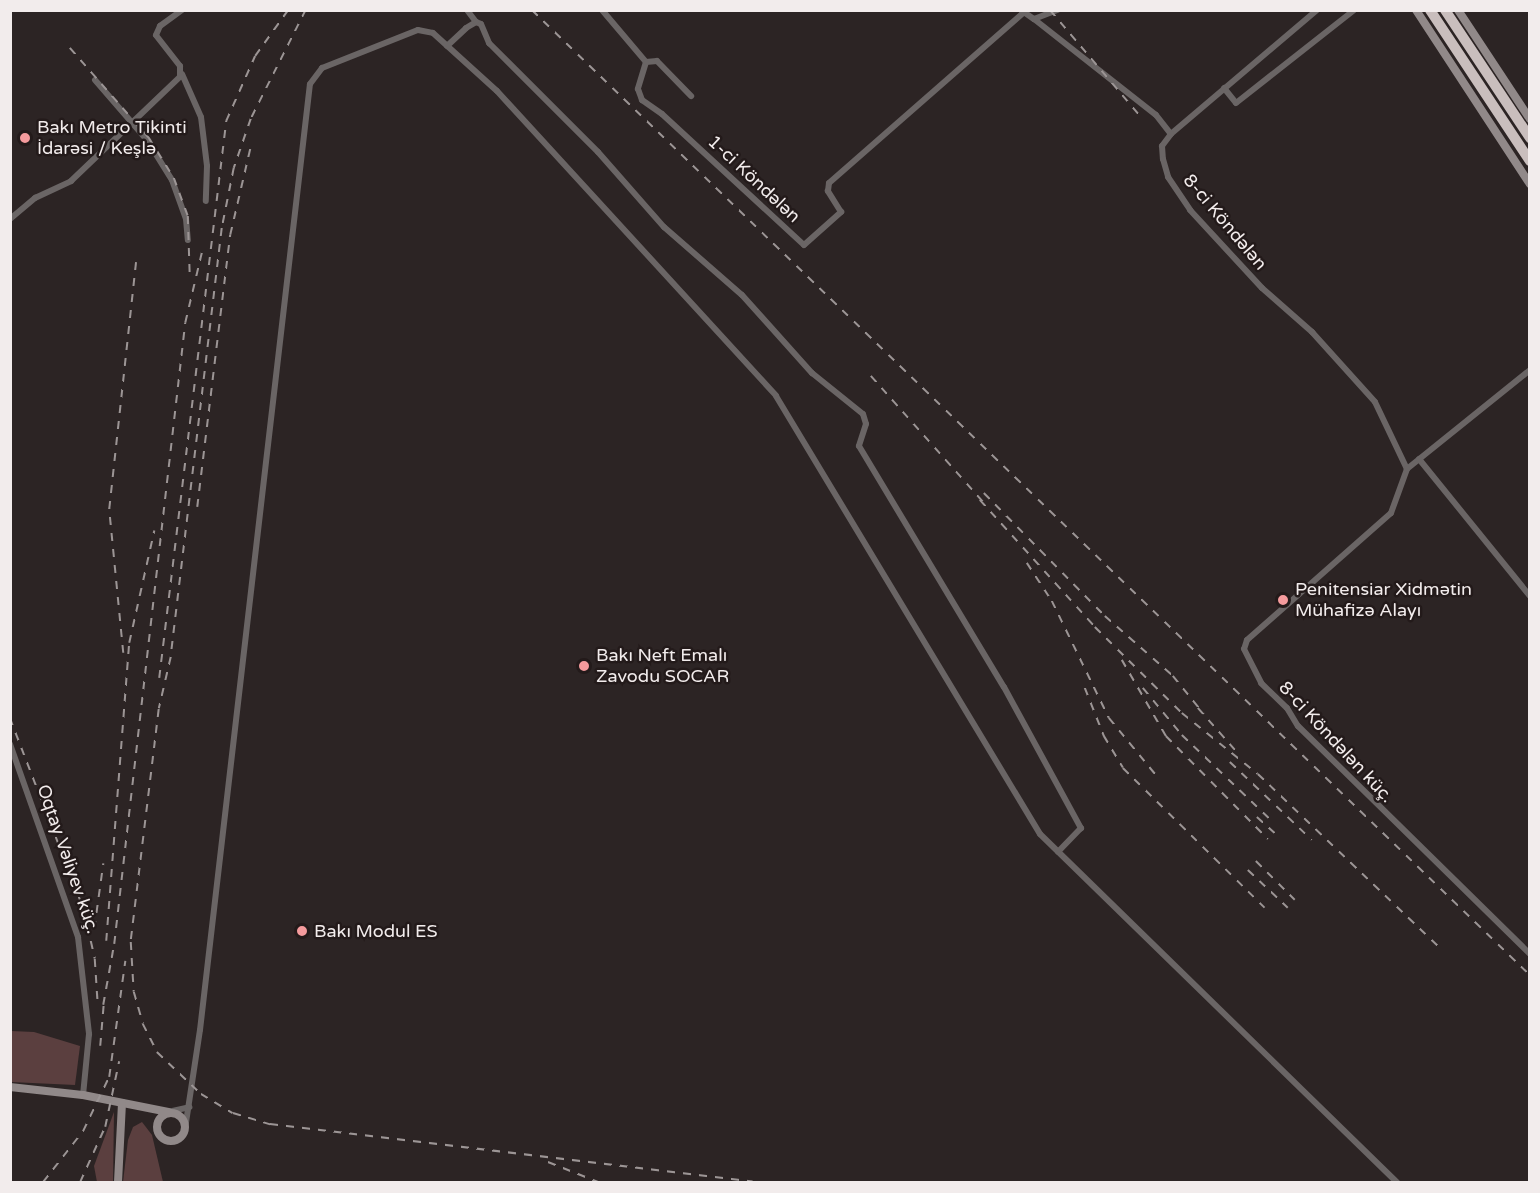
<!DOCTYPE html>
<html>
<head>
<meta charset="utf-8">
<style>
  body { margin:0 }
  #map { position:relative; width:1540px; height:1193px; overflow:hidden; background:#2c2424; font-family:"Varela Round",sans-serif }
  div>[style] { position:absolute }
  .green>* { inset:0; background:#5b3f3f }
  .street>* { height:6px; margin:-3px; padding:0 3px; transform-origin:3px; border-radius:3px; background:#6a6565 }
  .secondary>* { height:8px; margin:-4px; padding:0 4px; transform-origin:4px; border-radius:4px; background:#918989 }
  .secondary>.ring { margin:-4px; padding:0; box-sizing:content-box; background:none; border:8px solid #918989; border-radius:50% }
  .highway>* { height:10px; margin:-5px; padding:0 5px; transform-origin:5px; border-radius:5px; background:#c9bebd }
  .rail>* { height:1.5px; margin-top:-0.75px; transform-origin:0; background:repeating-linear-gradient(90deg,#9c9595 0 8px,transparent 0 16px) }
  .dots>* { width:16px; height:16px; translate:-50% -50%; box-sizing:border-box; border:3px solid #231a1a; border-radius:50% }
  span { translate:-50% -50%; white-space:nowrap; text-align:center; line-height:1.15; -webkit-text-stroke:5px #231a1a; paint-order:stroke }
  .poi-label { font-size:18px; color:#f2ecec }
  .left { translate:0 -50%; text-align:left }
  .street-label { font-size:18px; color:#f2ecec }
  .frame { position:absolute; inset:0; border:12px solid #f2ecec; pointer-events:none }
</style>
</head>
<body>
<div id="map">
  <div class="green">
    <div style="clip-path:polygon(11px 1031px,34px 1032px,80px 1046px,75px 1085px,11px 1082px)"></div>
    <div style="clip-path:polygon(114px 1112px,113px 1182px,97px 1182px,94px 1166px)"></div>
    <div style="clip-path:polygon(142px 1122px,152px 1135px,163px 1182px,123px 1182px,128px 1140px,133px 1127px)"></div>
  </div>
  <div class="street">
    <div style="left:467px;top:10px;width:15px;rotate:53deg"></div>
    <div style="left:602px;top:10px;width:68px;rotate:49.8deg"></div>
    <div style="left:646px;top:62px;width:28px;rotate:107deg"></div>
    <div style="left:638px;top:89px;width:12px;rotate:70deg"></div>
    <div style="left:642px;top:100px;width:24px;rotate:35deg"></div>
    <div style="left:662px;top:114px;width:193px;rotate:42.7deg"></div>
    <div style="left:804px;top:245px;width:50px;rotate:-41.7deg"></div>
    <div style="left:841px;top:212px;width:25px;rotate:-122deg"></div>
    <div style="left:828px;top:191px;width:8px;rotate:-83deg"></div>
    <div style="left:829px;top:183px;width:258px;rotate:-41.2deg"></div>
    <div style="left:1021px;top:10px;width:16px;rotate:35deg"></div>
    <div style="left:1034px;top:19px;width:25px;rotate:-21deg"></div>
    <div style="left:1317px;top:10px;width:192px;rotate:139.7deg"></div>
    <div style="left:1171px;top:134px;width:15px;rotate:127deg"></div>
    <div style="left:1162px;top:146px;width:13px;rotate:86deg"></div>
    <div style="left:1163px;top:159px;width:19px;rotate:74deg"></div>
    <div style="left:1168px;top:177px;width:40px;rotate:56deg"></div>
    <div style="left:1190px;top:210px;width:106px;rotate:47.3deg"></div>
    <div style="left:1262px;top:288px;width:67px;rotate:41.3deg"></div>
    <div style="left:1312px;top:332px;width:94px;rotate:48deg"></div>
    <div style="left:1375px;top:402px;width:74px;rotate:64.5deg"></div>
    <div style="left:1034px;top:19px;width:155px;rotate:38.2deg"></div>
    <div style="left:1156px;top:115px;width:24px;rotate:52deg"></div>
    <div style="left:447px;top:46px;width:26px;rotate:-43deg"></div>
    <div style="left:466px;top:28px;width:12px;rotate:-31deg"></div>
    <div style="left:476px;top:22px;width:5px;rotate:22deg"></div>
    <div style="left:481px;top:24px;width:21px;rotate:67deg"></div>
    <div style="left:489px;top:43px;width:154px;rotate:45deg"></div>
    <div style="left:598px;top:152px;width:100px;rotate:48.7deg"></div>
    <div style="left:664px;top:227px;width:103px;rotate:41.1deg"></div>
    <div style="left:742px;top:295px;width:105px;rotate:48.1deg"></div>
    <div style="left:812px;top:373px;width:65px;rotate:38.8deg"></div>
    <div style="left:863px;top:414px;width:10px;rotate:73deg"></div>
    <div style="left:866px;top:424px;width:23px;rotate:108deg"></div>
    <div style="left:859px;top:446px;width:281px;rotate:59deg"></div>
    <div style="left:1004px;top:687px;width:161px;rotate:61.4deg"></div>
    <div style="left:1081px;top:828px;width:33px;rotate:134deg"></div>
    <div style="left:646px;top:62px;width:11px;rotate:-5deg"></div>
    <div style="left:657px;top:61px;width:49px;rotate:45.8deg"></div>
    <div style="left:182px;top:74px;width:47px;rotate:66.2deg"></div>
    <div style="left:201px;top:117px;width:49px;rotate:83deg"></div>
    <div style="left:207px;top:166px;width:35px;rotate:92deg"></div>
    <div style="left:95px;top:80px;width:79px;rotate:49.1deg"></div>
    <div style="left:147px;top:140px;width:47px;rotate:58deg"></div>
    <div style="left:172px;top:180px;width:41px;rotate:70.3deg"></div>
    <div style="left:186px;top:219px;width:21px;rotate:85deg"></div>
    <div style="left:1224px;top:88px;width:19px;rotate:51deg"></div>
    <div style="left:1236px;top:103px;width:150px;rotate:-38.2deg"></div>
    <div style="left:10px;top:219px;width:33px;rotate:-40deg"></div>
    <div style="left:35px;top:198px;width:40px;rotate:-25deg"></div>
    <div style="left:71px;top:181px;width:151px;rotate:-43.7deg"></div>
    <div style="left:180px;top:77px;width:11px;rotate:-90deg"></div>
    <div style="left:180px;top:66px;width:39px;rotate:-128deg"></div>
    <div style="left:156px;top:35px;width:10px;rotate:-66deg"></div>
    <div style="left:160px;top:26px;width:27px;rotate:-36deg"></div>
    <div style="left:1530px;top:370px;width:158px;rotate:141.2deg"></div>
    <div style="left:1407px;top:469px;width:47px;rotate:110deg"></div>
    <div style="left:1391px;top:513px;width:192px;rotate:138.6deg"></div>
    <div style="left:1247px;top:640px;width:9px;rotate:108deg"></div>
    <div style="left:1244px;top:649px;width:38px;rotate:63deg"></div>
    <div style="left:1261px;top:683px;width:36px;rotate:44deg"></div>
    <div style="left:1287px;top:708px;width:21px;rotate:59deg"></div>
    <div style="left:1298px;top:726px;width:325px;rotate:44.5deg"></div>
    <div style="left:1419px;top:459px;width:176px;rotate:51deg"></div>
    <div style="left:10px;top:744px;width:205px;rotate:70.6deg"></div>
    <div style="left:78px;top:937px;width:98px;rotate:83.5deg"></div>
    <div style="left:89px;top:1034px;width:61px;rotate:95.6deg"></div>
    <div style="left:168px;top:1112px;width:22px;rotate:-13deg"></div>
    <div style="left:185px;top:1129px;width:100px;rotate:-81.4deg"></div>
    <div style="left:200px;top:1030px;width:952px;rotate:-83.37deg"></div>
    <div style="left:310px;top:84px;width:20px;rotate:-53deg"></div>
    <div style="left:322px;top:68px;width:103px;rotate:-21.6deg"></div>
    <div style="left:418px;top:30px;width:15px;rotate:11deg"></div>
    <div style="left:433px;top:33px;width:86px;rotate:42.2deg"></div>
    <div style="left:497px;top:91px;width:413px;rotate:47.5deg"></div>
    <div style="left:776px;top:396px;width:511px;rotate:58.92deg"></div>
    <div style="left:1040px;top:834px;width:499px;rotate:44.3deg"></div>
  </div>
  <div class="secondary">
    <div style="left:1416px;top:10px;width:208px;rotate:56.8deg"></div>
    <div style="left:1458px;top:10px;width:131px;rotate:56.6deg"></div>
    <div style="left:10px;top:1087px;width:73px;rotate:6.3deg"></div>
    <div style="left:83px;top:1095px;width:87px;rotate:11.3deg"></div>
    <div class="ring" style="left:157px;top:1113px;width:20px;height:20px"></div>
    <div style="left:118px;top:1182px;width:79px;rotate:-87.1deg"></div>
  </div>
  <div class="highway">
    <div style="left:1430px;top:10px;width:181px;rotate:56.5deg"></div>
    <div style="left:1445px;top:10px;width:154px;rotate:56.4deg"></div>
  </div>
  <div class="rail">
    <div style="left:306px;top:10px;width:122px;rotate:116.8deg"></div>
    <div style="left:251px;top:119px;width:52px;rotate:109.1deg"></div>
    <div style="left:234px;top:168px;width:61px;rotate:101.3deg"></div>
    <div style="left:222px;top:228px;width:432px;rotate:96.8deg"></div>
    <div style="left:171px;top:657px;width:53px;rotate:103deg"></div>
    <div style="left:159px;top:709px;width:235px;rotate:96.9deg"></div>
    <div style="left:131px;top:942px;width:50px;rotate:86.6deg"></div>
    <div style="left:134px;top:992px;width:33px;rotate:74deg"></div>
    <div style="left:143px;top:1024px;width:31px;rotate:63deg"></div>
    <div style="left:157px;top:1052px;width:61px;rotate:43.7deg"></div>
    <div style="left:201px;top:1094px;width:37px;rotate:31deg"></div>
    <div style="left:233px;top:1113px;width:39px;rotate:17deg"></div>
    <div style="left:270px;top:1124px;width:486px;rotate:6.8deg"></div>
    <div style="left:532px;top:10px;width:1388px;rotate:44.04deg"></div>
    <div style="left:1050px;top:10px;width:142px;rotate:49.6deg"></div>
    <div style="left:70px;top:48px;width:120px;rotate:48.7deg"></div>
    <div style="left:149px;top:138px;width:47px;rotate:58deg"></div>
    <div style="left:174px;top:178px;width:40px;rotate:69.8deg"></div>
    <div style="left:188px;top:216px;width:59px;rotate:88.1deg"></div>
    <div style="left:871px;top:376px;width:173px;rotate:48.3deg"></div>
    <div style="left:984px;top:493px;width:173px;rotate:45.5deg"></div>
    <div style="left:1105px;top:616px;width:91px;rotate:41.4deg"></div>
    <div style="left:1173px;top:676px;width:49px;rotate:50.8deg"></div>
    <div style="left:980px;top:500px;width:171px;rotate:47.8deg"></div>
    <div style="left:1095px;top:627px;width:122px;rotate:44.7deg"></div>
    <div style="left:1182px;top:713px;width:97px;rotate:38.8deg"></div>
    <div style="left:1258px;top:774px;width:252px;rotate:43.7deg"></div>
    <div style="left:197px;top:507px;width:274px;rotate:-83.1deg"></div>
    <div style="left:230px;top:235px;width:88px;rotate:-76.9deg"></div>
    <div style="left:1027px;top:563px;width:45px;rotate:56.7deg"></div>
    <div style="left:1052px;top:601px;width:130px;rotate:64deg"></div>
    <div style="left:1109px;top:718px;width:74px;rotate:50.5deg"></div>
    <div style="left:123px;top:653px;width:145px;rotate:-95.6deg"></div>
    <div style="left:109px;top:509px;width:248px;rotate:-83.8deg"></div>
    <div style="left:1122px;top:660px;width:88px;rotate:59.9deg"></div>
    <div style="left:1166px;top:736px;width:145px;rotate:45.3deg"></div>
    <div style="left:159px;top:678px;width:561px;rotate:-83.14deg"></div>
    <div style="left:226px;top:121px;width:71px;rotate:-66deg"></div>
    <div style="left:255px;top:56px;width:57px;rotate:-54.3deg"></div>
    <div style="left:1085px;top:688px;width:52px;rotate:68.4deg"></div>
    <div style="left:1104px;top:736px;width:37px;rotate:59deg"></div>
    <div style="left:1123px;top:768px;width:199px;rotate:44.6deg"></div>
    <div style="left:1143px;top:688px;width:61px;rotate:50.3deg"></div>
    <div style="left:1182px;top:735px;width:122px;rotate:43.7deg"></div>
    <div style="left:1198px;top:708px;width:57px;rotate:48.5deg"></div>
    <div style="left:10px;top:718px;width:206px;rotate:68.9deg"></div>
    <div style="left:84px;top:910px;width:50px;rotate:77.3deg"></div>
    <div style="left:95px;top:959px;width:47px;rotate:86.3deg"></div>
    <div style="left:1230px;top:762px;width:113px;rotate:43.6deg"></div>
    <div style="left:1257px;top:817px;width:24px;rotate:42deg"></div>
    <div style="left:1256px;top:861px;width:55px;rotate:45deg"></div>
    <div style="left:1248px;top:870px;width:55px;rotate:43.5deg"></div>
    <div style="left:94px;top:929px;width:66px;rotate:-82.1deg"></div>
    <div style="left:106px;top:941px;width:299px;rotate:-85.6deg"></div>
    <div style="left:129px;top:643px;width:115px;rotate:-77.4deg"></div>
    <div style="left:103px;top:1005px;width:62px;rotate:-79.8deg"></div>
    <div style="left:114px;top:944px;width:625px;rotate:-83.48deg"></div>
    <div style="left:185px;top:323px;width:78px;rotate:-76.7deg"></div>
    <div style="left:100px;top:1046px;width:48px;rotate:-85.2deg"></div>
    <div style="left:548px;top:1162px;width:54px;rotate:21.8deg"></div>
    <div style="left:43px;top:1182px;width:65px;rotate:-51.9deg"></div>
    <div style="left:83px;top:1131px;width:60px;rotate:-64.3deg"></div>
    <div style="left:109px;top:1077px;width:117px;rotate:-82.1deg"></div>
    <div style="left:80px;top:1182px;width:60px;rotate:-65.6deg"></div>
    <div style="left:105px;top:1127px;width:67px;rotate:-78deg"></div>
  </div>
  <div class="dots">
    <div style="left:25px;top:138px;background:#f59b9d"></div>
    <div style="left:1283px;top:600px;background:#f59b9d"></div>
    <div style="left:584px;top:666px;background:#f59b9d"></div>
    <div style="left:302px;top:931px;background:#f59b9d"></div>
  </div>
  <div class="poi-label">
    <span class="left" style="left:37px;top:138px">Bakı Metro Tikinti<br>İdarəsi / Keşlə</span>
    <span class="left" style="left:1295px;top:600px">Penitensiar Xidmətin<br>Mühafizə Alayı</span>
    <span class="left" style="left:596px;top:666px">Bakı Neft Emalı<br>Zavodu SOCAR</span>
    <span class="left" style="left:314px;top:931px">Bakı Modul ES</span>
  </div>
  <div class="street-label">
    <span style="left:754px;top:179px;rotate:43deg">1-ci Köndələn</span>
    <span style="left:1225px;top:222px;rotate:50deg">8-ci Köndələn</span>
    <span style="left:1336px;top:742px;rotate:47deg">8-ci Köndələn küç.</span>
    <span style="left:68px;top:859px;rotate:71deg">Oqtay Vəliyev küç.</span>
  </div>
  <div class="frame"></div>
</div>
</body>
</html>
